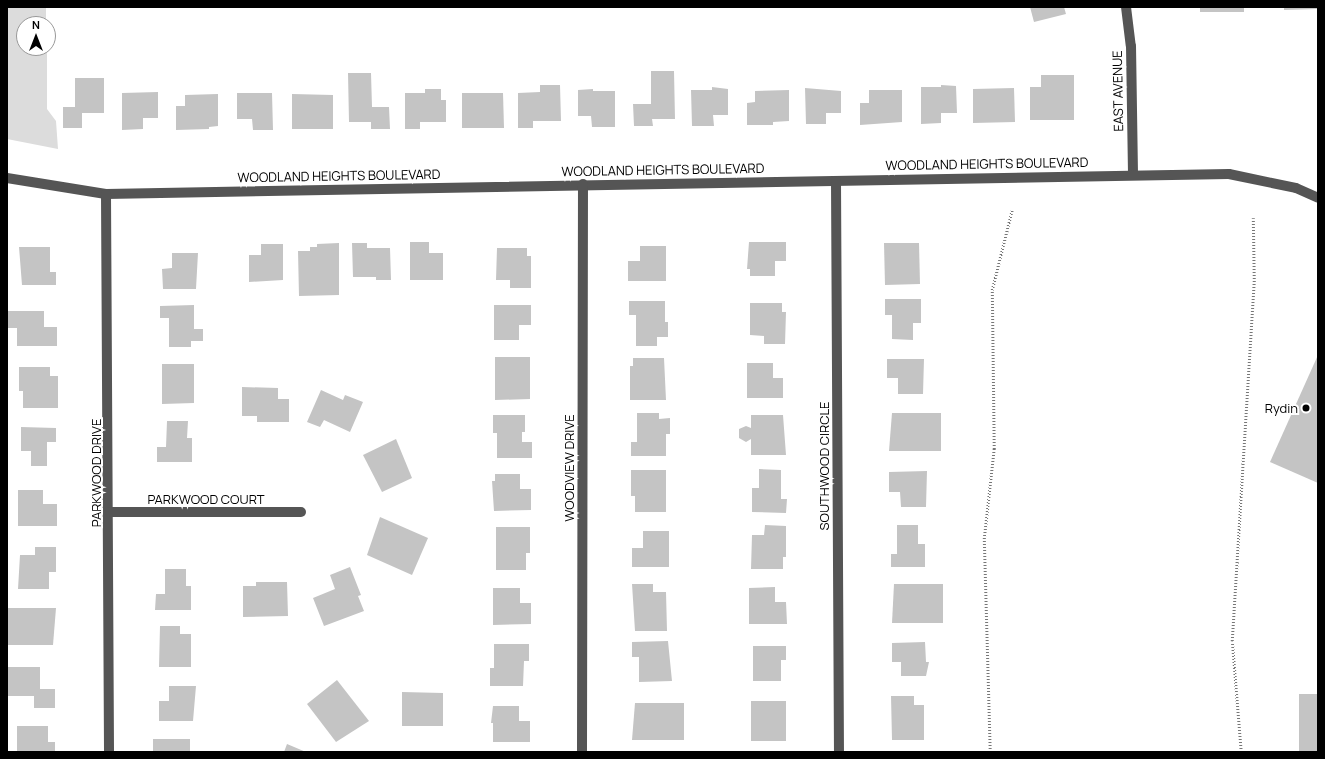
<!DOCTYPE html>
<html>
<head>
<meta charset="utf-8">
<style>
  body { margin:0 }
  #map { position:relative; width:1325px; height:759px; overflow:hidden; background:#fff; font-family:Manrope,sans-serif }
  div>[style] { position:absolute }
  .green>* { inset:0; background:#dcdcdc }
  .building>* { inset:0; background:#c4c4c4 }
  .path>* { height:2.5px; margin-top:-1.25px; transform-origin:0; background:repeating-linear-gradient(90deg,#777 0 1px,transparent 0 3px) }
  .minor>* { height:10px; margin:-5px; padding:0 5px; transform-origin:5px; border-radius:5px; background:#555 }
  .dots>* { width:11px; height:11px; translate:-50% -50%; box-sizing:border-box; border:2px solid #fff; border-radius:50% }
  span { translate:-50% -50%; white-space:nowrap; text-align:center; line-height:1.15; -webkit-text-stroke:4px #fff; paint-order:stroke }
  .street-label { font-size:13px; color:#000 }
  .poi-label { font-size:13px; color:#000 }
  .right { translate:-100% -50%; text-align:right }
  .frame { position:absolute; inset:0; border:8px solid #000; pointer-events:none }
  .north { position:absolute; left:16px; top:16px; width:40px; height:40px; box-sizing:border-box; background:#fff; border:1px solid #999; border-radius:50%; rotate:0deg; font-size:11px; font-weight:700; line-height:16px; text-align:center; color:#000 }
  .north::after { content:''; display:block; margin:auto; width:14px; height:18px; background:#000; clip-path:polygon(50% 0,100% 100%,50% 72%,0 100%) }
</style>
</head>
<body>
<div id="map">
  <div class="green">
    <div style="clip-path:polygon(7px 7px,46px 7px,46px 24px,24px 24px,24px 48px,47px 48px,47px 109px,56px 121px,58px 149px,7px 139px)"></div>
  </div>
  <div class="building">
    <div style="clip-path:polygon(1030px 7px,1064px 7px,1066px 14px,1034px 22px)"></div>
    <div style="clip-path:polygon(1200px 7px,1244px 7px,1244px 12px,1200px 12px)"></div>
    <div style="clip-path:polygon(1284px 7px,1318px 7px,1318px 9px,1284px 10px)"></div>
    <div style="clip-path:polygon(651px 71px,674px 71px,675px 119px,652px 119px,653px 126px,634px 126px,633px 104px,651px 104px)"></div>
    <div style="clip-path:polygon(348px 73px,371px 73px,372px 107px,389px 107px,390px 129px,371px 129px,371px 122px,349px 122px)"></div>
    <div style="clip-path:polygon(1041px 75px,1074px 75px,1074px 120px,1030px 120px,1030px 87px,1041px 87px)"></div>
    <div style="clip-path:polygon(75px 78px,104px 78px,104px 113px,82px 113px,82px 128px,63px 128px,63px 107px,75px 107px)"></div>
    <div style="clip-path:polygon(540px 85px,560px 85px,561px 121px,533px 121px,533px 128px,518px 128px,518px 93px,540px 92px)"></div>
    <div style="clip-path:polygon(941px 85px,956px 86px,957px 113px,941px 113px,941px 123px,921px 124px,921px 87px,941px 87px)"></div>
    <div style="clip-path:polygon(712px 87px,728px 89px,728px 115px,713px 115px,714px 126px,692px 126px,691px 90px,712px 90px)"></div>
    <div style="clip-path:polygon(805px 88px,841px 91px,841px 113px,826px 113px,826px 124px,806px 124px)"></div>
    <div style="clip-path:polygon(1014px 88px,1015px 122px,973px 123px,973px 89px)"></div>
    <div style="clip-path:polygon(425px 89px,441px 89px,441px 100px,446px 100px,446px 122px,420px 122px,420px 129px,405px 129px,405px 93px,425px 93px)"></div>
    <div style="clip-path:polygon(593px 89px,593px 91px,615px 91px,615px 127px,592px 127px,591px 116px,578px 116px,578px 90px)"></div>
    <div style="clip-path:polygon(789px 90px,789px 121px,773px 122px,773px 125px,747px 125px,747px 103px,755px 102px,755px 91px)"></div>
    <div style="clip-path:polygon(869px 90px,902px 90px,902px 122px,860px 125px,860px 103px,869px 103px)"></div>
    <div style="clip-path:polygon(158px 92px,158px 118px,143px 118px,143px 129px,122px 130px,122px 93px)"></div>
    <div style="clip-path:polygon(237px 93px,272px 93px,273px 130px,253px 130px,252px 119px,237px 119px)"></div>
    <div style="clip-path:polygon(462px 93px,503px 93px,504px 128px,462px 128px)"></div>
    <div style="clip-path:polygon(218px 94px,218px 126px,209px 127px,209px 129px,176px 130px,176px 106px,185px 106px,185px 95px)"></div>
    <div style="clip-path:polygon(292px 94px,333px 95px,333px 129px,292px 129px)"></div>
    <div style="clip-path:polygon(410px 242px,429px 242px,429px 253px,443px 253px,443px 280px,410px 280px)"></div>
    <div style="clip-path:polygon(749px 242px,786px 242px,786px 261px,775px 261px,775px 276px,750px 276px,750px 269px,747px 269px)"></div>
    <div style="clip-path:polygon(339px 243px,339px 295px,299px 296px,298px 251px,310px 251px,310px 247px,317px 247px,317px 244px)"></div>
    <div style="clip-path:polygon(352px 243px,367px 243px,367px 248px,390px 248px,391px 280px,376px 280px,376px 277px,353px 277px)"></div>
    <div style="clip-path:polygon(884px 243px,919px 243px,920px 284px,885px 285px)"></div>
    <div style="clip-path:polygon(261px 244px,283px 244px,283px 280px,249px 282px,249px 255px,261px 255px)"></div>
    <div style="clip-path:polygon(640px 246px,666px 246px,666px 281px,628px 281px,628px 261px,640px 261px)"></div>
    <div style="clip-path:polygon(19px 247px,50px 247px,50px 272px,56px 272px,56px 285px,22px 285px)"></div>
    <div style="clip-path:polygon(497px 248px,527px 248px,527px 256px,531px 256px,531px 288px,510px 288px,510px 280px,496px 280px)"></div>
    <div style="clip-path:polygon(172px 253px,198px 253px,196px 289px,163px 289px,162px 269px,172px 268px)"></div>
    <div style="clip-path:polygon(885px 299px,921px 299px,921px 323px,913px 323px,913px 340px,892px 339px,892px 315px,885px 315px)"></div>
    <div style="clip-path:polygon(629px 301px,665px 301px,665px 322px,668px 322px,668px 337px,657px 337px,657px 346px,636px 346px,636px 315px,629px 315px)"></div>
    <div style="clip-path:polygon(750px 303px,782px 303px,782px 312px,786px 312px,785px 344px,764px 344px,764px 336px,750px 335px)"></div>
    <div style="clip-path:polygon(194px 305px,194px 329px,203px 329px,203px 341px,191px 341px,191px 347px,169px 347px,169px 318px,160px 318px,160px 306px)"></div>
    <div style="clip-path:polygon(494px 305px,531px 305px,531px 325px,519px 325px,519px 340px,494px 340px)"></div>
    <div style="clip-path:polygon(8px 311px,44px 311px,44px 327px,57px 327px,57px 346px,17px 346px,17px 328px,8px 328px)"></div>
    <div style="clip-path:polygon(1318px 355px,1318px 483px,1270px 462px)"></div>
    <div style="clip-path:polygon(495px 357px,530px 357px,530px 399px,495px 400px)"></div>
    <div style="clip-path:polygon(633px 358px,664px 358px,666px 400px,630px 400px,630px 366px,633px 366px)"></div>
    <div style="clip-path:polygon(887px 359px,924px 359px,923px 394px,898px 394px,898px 378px,887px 378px)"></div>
    <div style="clip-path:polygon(747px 363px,773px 363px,773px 378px,783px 378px,783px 398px,747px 398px)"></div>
    <div style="clip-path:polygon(162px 364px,194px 364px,194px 403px,162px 404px)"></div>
    <div style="clip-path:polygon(19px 367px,50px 367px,50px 376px,58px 376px,58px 408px,23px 408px,23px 391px,19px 391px)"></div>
    <div style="clip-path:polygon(242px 387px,278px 388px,278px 399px,289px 399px,289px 422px,257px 422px,257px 416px,242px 416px)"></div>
    <div style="clip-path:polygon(321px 390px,343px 400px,345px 395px,363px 402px,350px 432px,324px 420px,320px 427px,307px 422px)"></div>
    <div style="clip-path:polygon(637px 413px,659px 413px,659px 419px,670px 418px,670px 434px,666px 434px,666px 456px,631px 456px,631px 442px,637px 442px)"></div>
    <div style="clip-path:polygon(892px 413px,941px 413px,941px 451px,889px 451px)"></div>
    <div style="clip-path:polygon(493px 415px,525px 415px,525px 432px,522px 432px,522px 442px,532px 442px,532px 458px,497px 458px,497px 433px,493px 433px)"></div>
    <div style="clip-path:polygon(751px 415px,783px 415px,786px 455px,751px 455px,751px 439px,746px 442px,739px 438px,739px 429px,746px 426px,751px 428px)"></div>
    <div style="clip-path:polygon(167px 421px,188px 421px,187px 438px,192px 438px,192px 462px,157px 462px,157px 447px,166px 447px)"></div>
    <div style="clip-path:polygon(21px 427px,56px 428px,56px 442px,47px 442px,47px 466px,31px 466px,31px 451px,21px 451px)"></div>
    <div style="clip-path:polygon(396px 439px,412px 478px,382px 492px,363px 455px)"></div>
    <div style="clip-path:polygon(759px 469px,781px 470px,781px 499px,787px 499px,786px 513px,752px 512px,752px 488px,759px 488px)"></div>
    <div style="clip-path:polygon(631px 470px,666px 470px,666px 512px,635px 512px,635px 496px,631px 496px)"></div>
    <div style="clip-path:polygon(927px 471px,926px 507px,901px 507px,900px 492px,889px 492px,889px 472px)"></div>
    <div style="clip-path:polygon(495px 474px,520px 474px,520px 489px,531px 489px,531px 510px,494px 511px,492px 481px,495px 481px)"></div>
    <div style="clip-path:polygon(18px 490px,43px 490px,43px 504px,57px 504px,57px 526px,18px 526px)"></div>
    <div style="clip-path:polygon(380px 517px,428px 538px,412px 575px,367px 555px)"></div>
    <div style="clip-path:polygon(765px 525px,786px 526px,786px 557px,783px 557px,783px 569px,751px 569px,752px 535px,764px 535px)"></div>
    <div style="clip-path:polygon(897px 525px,918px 525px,918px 544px,925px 544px,925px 567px,891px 567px,891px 554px,897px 554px)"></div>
    <div style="clip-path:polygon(496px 527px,530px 527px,530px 553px,526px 553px,526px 570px,496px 570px)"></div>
    <div style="clip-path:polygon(643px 531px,669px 531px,669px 567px,632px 567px,632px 548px,643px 548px)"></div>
    <div style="clip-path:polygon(35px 547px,56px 547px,56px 572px,49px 572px,49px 589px,18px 589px,20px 555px,35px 555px)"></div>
    <div style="clip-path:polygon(350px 567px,361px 595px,358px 596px,364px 611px,324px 626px,313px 598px,335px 589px,330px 575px)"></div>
    <div style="clip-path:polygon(165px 569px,186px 569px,186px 586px,191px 586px,191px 610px,155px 610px,156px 594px,165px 594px)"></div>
    <div style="clip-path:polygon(256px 582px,287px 582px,288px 616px,243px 617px,243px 586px,256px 586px)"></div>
    <div style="clip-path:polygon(632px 584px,653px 584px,653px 592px,666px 592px,667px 631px,635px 631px)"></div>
    <div style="clip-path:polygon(894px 584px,943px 584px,943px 623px,892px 623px)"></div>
    <div style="clip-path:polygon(775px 587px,775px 602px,786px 602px,787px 624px,749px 624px,749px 588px)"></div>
    <div style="clip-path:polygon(493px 588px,520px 588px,520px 603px,531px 603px,531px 624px,493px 625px)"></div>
    <div style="clip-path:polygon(7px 608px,56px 608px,53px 645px,7px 645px)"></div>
    <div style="clip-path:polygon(160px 626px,180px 626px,180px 634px,191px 634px,191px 667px,159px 667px)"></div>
    <div style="clip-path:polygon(668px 641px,672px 681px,639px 682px,639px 657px,632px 657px,632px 642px)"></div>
    <div style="clip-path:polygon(925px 642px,926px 662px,929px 662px,926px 676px,901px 676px,901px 662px,892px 662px,892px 643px)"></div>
    <div style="clip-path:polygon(494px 644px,529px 644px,529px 661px,524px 661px,523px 686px,490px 686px,490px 668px,494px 668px)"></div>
    <div style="clip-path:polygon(753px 646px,786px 646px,786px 660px,781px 660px,781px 681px,753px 681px)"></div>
    <div style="clip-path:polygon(7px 667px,40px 667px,40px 689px,55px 689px,55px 708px,34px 708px,34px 696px,7px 696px)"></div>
    <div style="clip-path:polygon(337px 680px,369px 721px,336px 742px,307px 704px)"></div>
    <div style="clip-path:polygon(169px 686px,196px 686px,193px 721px,159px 721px,159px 701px,169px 701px)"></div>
    <div style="clip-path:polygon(402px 692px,443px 693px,443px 726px,402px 726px)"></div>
    <div style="clip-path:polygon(1299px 694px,1318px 694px,1318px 752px,1299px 752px)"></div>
    <div style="clip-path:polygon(891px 696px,914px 696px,914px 705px,924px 705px,924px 740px,892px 740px)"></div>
    <div style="clip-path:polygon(751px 701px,786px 701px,786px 741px,751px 741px)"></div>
    <div style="clip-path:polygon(635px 703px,684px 703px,684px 740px,632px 740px)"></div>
    <div style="clip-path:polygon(493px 706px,519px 706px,519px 721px,530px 721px,530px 742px,493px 742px,493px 723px,491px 723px)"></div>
    <div style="clip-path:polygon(17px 726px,48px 726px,48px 742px,55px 742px,55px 752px,17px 752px)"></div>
    <div style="clip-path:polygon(153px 739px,190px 739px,190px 752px,153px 752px)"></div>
    <div style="clip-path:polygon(287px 744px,306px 752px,284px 752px)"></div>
  </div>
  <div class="path">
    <div style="left:990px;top:752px;width:213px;rotate:-91.6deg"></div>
    <div style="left:984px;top:539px;width:91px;rotate:-83.7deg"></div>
    <div style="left:994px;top:449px;width:159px;rotate:-90.7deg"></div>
    <div style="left:992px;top:290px;width:82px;rotate:-76deg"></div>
    <div style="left:1241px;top:752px;width:111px;rotate:-94.6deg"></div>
    <div style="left:1232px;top:641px;width:363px;rotate:-86.5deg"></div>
    <div style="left:1254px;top:279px;width:61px;rotate:-90.9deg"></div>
  </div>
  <div class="minor">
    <div style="left:1126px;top:7px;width:39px;rotate:83deg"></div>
    <div style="left:1131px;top:46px;width:128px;rotate:89.1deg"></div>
    <div style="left:7px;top:178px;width:100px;rotate:9.2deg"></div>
    <div style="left:106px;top:194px;width:1123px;rotate:-1.02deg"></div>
    <div style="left:1229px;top:174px;width:68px;rotate:11.8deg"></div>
    <div style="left:1296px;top:188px;width:24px;rotate:24deg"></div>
    <div style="left:836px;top:181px;width:571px;rotate:89.7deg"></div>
    <div style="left:106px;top:194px;width:558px;rotate:89.69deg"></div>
    <div style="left:110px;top:512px;width:191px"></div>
    <div style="left:582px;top:752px;width:568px;rotate:-89.9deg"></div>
  </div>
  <div class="dots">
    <div style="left:1306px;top:408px;background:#000"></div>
  </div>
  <div class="street-label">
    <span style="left:1118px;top:91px;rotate:-91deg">EAST AVENUE</span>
    <span style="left:987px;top:164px;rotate:-1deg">WOODLAND HEIGHTS BOULEVARD</span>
    <span style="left:663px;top:170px;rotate:-1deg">WOODLAND HEIGHTS BOULEVARD</span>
    <span style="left:339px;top:176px;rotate:-1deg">WOODLAND HEIGHTS BOULEVARD</span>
    <span style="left:824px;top:466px;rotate:-90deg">SOUTHWOOD CIRCLE</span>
    <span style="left:569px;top:468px;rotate:-90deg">WOODVIEW DRIVE</span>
    <span style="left:96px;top:473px;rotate:-90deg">PARKWOOD DRIVE</span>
    <span style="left:206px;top:499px">PARKWOOD COURT</span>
  </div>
  <div class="poi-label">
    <span class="right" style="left:1298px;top:408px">Rydin</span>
  </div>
  <div class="frame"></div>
  <div class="north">N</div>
</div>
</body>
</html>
